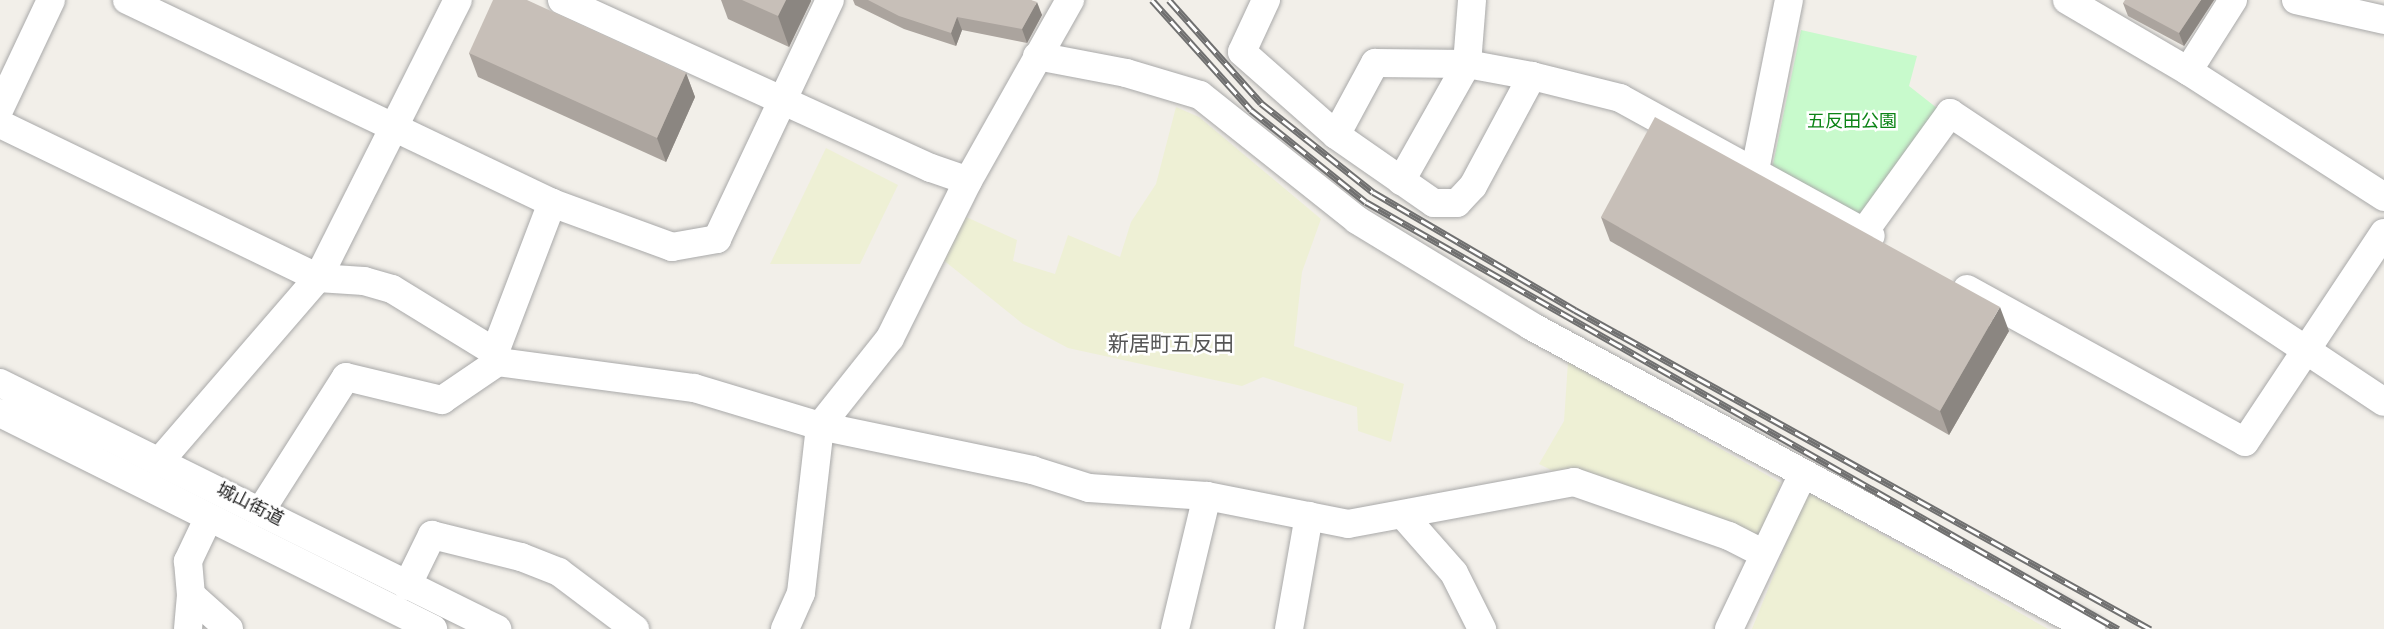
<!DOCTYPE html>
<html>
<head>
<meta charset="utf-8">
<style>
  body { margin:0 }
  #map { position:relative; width:2384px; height:629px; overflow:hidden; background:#f2efe9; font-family:Overpass,"Noto Sans JP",sans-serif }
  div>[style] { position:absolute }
  .farmland>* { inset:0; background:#eef0d5 }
  .park>* { inset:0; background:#c8facc }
  .roads { filter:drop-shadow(0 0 2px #a9a9a9) drop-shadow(0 0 2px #a9a9a9) }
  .minor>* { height:28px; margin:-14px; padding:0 14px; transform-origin:14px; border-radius:14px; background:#fff }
  .rail>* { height:7px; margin-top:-3.5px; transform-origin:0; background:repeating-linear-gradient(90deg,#fff 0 14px,#707070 0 28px); box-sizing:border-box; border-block:2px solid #707070 }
  .wall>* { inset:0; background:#aba49e }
  .shaded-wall>* { inset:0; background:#8b8681 }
  .building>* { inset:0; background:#c7bfb8 }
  span { translate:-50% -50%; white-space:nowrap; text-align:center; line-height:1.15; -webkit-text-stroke:5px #fff; paint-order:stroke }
  .park-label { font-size:18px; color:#0c8416 }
  .street-label { font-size:18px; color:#222 }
  .quarter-label { font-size:21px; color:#555 }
</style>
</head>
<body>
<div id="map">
  <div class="farmland">
    <div style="clip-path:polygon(1176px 107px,1199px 117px,1321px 219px,1302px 272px,1294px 346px,1404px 384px,1391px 442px,1358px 431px,1357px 407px,1263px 377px,1242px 386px,1068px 348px,1023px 324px,942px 259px,964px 216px,1017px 240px,1013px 261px,1055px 274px,1068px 235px,1120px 257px,1131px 222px,1156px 184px)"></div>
    <div style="clip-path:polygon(826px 148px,898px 185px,860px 264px,770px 264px)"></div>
    <div style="clip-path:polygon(1568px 362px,1781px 483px,1758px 538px,1572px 468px,1553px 471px,1539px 464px,1564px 421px)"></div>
    <div style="clip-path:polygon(1807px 492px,2048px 629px,1752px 629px)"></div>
  </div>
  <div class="park">
    <div style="clip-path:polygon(1801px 30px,1917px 56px,1909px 86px,1942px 112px,1867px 223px,1772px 169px)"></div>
  </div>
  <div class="roads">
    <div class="minor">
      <div style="left:127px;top:0;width:471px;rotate:25.5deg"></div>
      <div style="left:552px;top:203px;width:128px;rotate:20.1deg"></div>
      <div style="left:672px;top:247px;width:46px;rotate:-10.1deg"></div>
      <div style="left:717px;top:239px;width:264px;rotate:-64.7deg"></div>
      <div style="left:562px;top:0;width:405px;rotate:24.5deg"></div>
      <div style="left:931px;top:168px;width:39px;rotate:19deg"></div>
      <div style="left:1266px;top:0;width:57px;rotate:114.8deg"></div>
      <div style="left:1242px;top:52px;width:125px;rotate:41.4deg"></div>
      <div style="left:1336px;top:135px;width:119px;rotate:34.8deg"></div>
      <div style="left:1434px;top:203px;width:23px"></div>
      <div style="left:1457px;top:203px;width:23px;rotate:-47deg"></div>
      <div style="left:1473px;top:186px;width:125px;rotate:-61.8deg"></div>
      <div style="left:2067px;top:0;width:140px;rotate:30.4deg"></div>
      <div style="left:2188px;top:71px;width:233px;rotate:32.7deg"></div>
      <div style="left:2296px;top:0;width:90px;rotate:12.8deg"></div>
      <div style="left:1037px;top:56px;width:91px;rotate:10.8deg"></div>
      <div style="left:1126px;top:73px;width:77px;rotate:16.6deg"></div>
      <div style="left:1200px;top:95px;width:201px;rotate:38.5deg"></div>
      <div style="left:1357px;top:220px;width:204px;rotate:31.3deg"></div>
      <div style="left:1531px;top:326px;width:637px;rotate:28.42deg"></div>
      <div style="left:2188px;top:71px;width:84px;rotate:-57.6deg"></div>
      <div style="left:0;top:108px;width:119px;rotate:-64.7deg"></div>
      <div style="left:0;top:124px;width:353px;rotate:25.8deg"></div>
      <div style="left:318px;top:278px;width:46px;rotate:3.7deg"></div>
      <div style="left:364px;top:281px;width:29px;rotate:16deg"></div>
      <div style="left:392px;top:289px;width:121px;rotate:31.5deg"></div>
      <div style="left:1336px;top:135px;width:82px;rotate:-61.6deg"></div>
      <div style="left:1375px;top:63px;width:92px;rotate:0.6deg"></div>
      <div style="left:1467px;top:64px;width:66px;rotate:10.5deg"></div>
      <div style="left:1532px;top:76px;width:91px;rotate:14deg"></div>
      <div style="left:1620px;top:98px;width:286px;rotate:28.8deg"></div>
      <div style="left:1755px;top:170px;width:173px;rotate:-78.7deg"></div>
      <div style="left:1401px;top:181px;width:134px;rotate:-60.6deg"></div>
      <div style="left:1467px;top:64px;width:64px;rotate:-85.5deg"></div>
      <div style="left:1864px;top:232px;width:147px;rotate:-54.1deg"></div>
      <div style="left:1950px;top:113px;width:521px;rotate:33.66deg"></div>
      <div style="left:1967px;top:289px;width:317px;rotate:28.8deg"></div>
      <div style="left:2245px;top:442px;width:251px;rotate:-56.4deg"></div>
      <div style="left:498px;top:362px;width:10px;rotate:-107deg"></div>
      <div style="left:495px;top:352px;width:160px;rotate:-69.1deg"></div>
      <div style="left:0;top:383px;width:555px;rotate:26.33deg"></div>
      <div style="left:0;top:413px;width:484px;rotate:26.5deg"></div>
      <div style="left:159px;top:462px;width:243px;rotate:-49.2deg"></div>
      <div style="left:318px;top:278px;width:311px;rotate:-63.3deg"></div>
      <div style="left:260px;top:512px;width:160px;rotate:-57.5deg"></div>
      <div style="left:346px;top:377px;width:99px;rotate:13.5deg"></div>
      <div style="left:442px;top:400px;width:68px;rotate:-34.2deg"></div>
      <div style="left:498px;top:362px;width:198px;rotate:7.6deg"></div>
      <div style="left:694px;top:388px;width:132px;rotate:16.8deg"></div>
      <div style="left:820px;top:426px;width:217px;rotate:11.7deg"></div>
      <div style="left:1032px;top:470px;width:60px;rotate:17.5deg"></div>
      <div style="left:1089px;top:488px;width:118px;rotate:3.9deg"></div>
      <div style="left:1207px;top:496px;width:144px;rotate:11.2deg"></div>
      <div style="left:1348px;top:524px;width:230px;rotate:-10.5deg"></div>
      <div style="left:1574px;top:482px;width:164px;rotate:19.2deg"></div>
      <div style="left:1729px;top:536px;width:39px;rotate:27deg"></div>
      <div style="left:1403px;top:515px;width:77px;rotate:48.7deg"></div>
      <div style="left:1454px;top:573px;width:63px;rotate:63.4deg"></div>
      <div style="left:208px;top:519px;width:47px;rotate:115.5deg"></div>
      <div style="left:188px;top:561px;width:34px;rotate:85deg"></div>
      <div style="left:191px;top:595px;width:51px;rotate:41.8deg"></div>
      <div style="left:407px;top:586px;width:57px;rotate:-63.9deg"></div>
      <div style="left:432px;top:535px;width:92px;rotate:13.9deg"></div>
      <div style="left:521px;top:557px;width:41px;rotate:21.5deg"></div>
      <div style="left:559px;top:572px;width:95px;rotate:36.9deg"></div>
      <div style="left:188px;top:629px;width:34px;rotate:-85deg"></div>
      <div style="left:785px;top:629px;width:39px;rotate:-66deg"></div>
      <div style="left:801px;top:593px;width:168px;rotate:-83.5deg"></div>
      <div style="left:820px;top:426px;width:112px;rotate:-51.5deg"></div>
      <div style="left:890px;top:338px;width:175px;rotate:-63.6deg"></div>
      <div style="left:968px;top:181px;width:208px;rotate:-60.6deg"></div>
      <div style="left:1175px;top:629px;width:137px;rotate:-76.5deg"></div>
      <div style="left:1289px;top:629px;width:115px;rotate:-80deg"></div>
      <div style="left:1729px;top:629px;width:170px;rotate:-64.5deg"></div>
    </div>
  </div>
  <div class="rail">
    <div style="left:1152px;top:0;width:148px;rotate:48deg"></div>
    <div style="left:1251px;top:110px;width:147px;rotate:38.7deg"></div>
    <div style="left:1366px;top:202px;width:865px;rotate:29.59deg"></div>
    <div style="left:1169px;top:0;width:138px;rotate:48.2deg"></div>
    <div style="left:1261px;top:103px;width:143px;rotate:38.5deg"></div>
    <div style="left:1373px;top:192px;width:234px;rotate:30.3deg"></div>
    <div style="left:1575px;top:310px;width:658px;rotate:29.02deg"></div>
  </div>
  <div class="wall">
    <div style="clip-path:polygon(721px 0,811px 0,811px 1px,789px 47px,728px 19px)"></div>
    <div style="clip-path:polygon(853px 0,1031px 0,1042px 15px,1027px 43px,962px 30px,956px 46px,904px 29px,855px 5px)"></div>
    <div style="clip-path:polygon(2214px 0,2184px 46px,2128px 16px,2123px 3px)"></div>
    <div style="clip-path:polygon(469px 53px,686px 73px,695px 97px,666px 162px,478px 77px)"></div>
    <div style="clip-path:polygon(1601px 217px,2009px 331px,1949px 435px,1610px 241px)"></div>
  </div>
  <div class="shaded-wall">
    <div style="clip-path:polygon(786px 0,811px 0,811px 1px,789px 47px,778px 16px)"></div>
    <div style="clip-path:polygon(2201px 0,2214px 0,2184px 46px,2179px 33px)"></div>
    <div style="clip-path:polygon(1037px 2px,1042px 15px,1027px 43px,1022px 29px)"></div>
    <div style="clip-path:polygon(957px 17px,962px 30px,956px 46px,951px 33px)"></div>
    <div style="clip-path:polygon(686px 73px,695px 97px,666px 162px,657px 138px)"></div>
    <div style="clip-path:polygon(2000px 307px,2009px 331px,1949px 435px,1940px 411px)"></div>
  </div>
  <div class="building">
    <div style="clip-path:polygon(493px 0,527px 0,686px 73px,657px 138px,469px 53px)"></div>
    <div style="clip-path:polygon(742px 0,786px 0,778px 16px)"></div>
    <div style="clip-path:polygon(868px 0,1031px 0,1037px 2px,1022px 29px,957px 17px,951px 33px,899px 16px)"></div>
    <div style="clip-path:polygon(2125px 0,2201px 0,2179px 33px,2123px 3px)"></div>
    <div style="clip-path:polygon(1655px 117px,2000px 307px,1940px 411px,1601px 217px)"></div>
  </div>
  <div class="park-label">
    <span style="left:1852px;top:123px">五反田公園</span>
  </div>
  <div class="street-label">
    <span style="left:249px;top:506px;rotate:27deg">城山街道</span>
  </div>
  <div class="quarter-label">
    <span style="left:1171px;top:346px">新居町五反田</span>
  </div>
</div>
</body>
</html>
